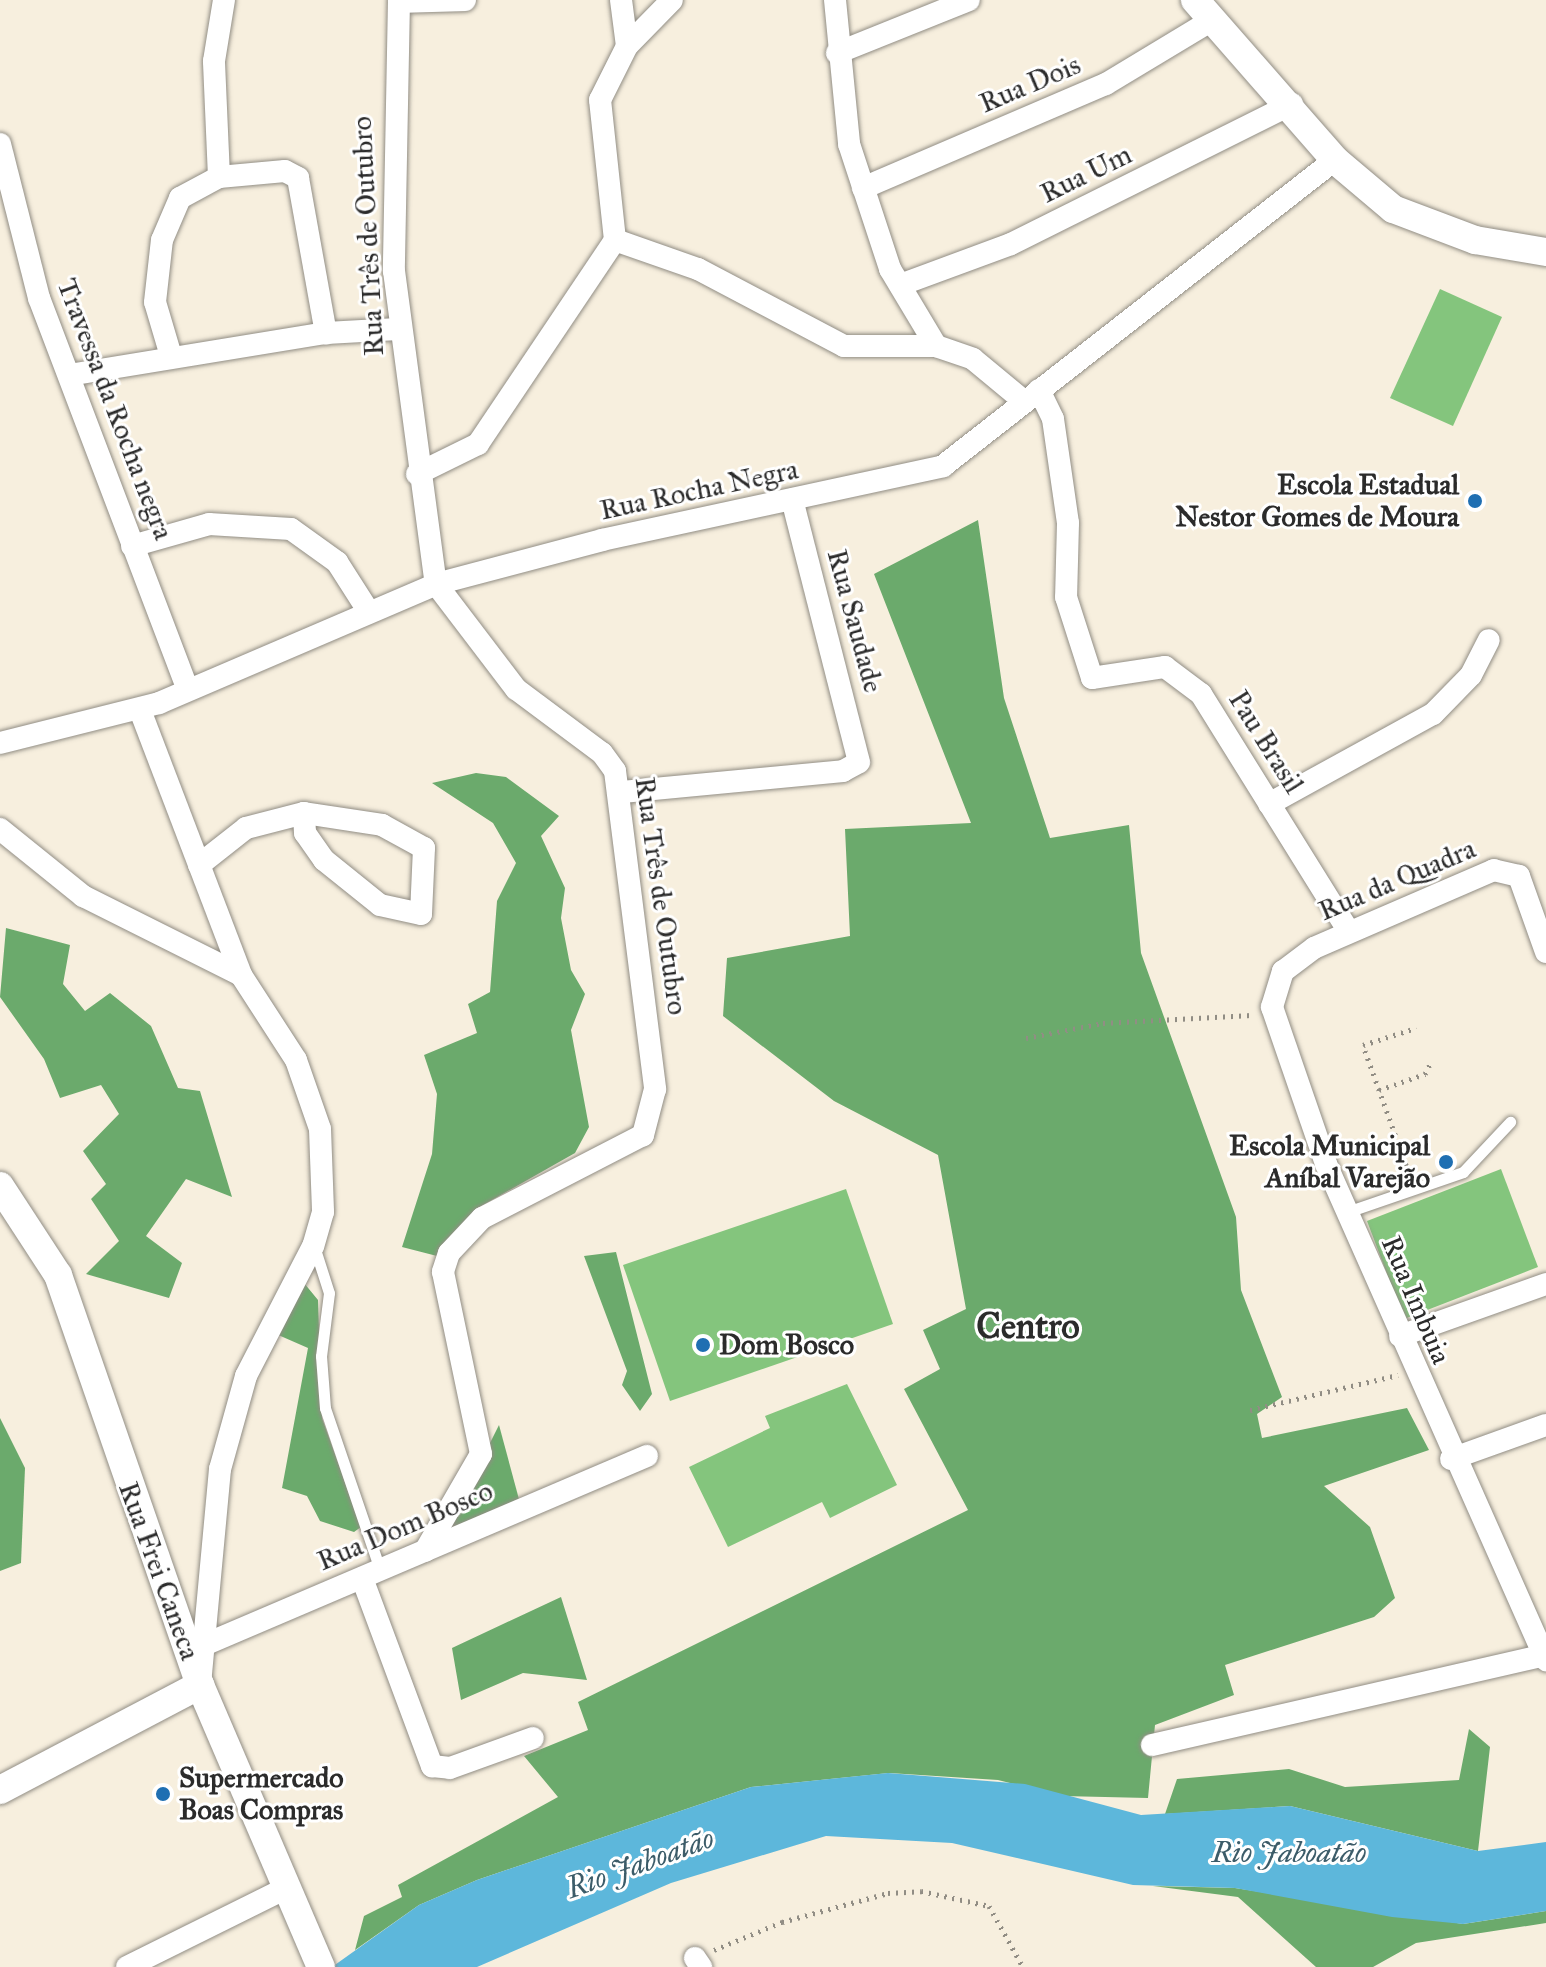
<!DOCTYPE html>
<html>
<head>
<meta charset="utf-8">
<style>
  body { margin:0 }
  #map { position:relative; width:1546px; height:1967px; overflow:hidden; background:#f7efde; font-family:"IM FELL Great Primer",serif }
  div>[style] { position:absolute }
  .green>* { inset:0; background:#84c57d }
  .forest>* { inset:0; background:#6baa6c }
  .water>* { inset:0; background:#5db7db }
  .path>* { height:5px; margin-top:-2.5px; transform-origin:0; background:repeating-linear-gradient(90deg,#918d84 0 2px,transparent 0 8px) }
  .roads { filter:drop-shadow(0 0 2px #918d84) drop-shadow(0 0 2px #918d84) }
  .service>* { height:11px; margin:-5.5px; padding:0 5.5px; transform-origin:5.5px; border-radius:5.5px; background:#fff }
  .minor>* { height:22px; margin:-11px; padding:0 11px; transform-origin:11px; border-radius:11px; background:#fff }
  .tertiary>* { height:28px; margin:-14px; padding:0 14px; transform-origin:14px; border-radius:14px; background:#fff }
  .dots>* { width:22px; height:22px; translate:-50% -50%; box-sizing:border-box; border:4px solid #fff; border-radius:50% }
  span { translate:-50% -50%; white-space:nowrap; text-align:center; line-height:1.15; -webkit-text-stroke:6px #fff; paint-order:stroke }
  .street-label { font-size:28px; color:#2b2b2b }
  .poi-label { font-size:28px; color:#2b2b2b; font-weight:700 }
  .right { translate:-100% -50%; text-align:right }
  .left { translate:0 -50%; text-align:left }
  .water-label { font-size:30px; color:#3c5c69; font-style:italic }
  .district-label { font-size:36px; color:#2b2b2b; font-weight:700 }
</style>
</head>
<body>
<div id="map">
  <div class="green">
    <div style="clip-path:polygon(1440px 289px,1502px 317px,1453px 426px,1390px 398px)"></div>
    <div style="clip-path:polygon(1501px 1169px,1538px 1267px,1404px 1319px,1367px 1221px)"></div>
    <div style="clip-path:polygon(846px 1189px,893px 1324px,670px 1401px,623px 1265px)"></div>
    <div style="clip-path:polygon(847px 1384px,897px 1485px,830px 1518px,822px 1502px,728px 1547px,689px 1467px,770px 1428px,765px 1416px)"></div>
  </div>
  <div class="forest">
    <div style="clip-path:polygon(978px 520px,1004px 698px,1050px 838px,1129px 825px,1141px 953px,1236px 1217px,1241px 1290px,1282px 1397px,1257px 1414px,1262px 1438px,1407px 1408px,1429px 1450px,1324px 1486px,1370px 1527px,1395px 1598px,1374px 1617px,1225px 1665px,1234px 1695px,1155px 1725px,1148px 1798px,1062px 1796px,998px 1780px,889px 1773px,751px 1787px,477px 1880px,419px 1905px,355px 1950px,364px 1916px,402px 1897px,398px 1885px,558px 1797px,524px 1756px,588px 1730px,578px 1702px,968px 1510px,904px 1389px,940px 1369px,923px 1330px,966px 1309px,938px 1155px,834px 1101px,723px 1016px,727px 958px,850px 936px,845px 829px,971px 823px,874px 574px)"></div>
    <div style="clip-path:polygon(476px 773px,506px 777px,559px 816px,541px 836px,565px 888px,561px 918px,571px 970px,585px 994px,571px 1030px,589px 1127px,575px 1153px,476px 1209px,437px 1256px,402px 1247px,432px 1154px,437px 1094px,424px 1055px,477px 1033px,468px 1004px,490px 992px,497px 901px,516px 863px,493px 823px,432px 783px)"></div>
    <div style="clip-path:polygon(6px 928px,70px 945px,63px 984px,85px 1011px,110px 993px,151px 1026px,178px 1088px,200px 1091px,232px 1197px,186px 1179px,146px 1236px,182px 1263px,169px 1298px,86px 1274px,119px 1241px,91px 1199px,106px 1184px,83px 1151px,119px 1114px,101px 1085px,60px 1098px,44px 1059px,0 997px)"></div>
    <div style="clip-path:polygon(616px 1252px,652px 1394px,640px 1411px,622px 1385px,627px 1371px,584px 1256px)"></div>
    <div style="clip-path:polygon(304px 1283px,318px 1300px,322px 1418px,361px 1527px,354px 1532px,320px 1521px,307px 1496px,282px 1488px,308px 1348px,276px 1334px)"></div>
    <div style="clip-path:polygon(0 1418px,25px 1468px,21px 1563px,0 1571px)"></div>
    <div style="clip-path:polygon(499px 1425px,520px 1503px,461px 1529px,449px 1525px)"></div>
    <div style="clip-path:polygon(561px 1597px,587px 1680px,523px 1673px,461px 1700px,452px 1648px)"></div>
    <div style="clip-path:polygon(1469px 1729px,1490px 1747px,1478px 1851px,1290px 1806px,1165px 1814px,1177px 1779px,1289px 1769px,1345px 1787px,1459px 1780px)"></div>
    <div style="clip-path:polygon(1153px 1886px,1235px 1888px,1463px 1924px,1546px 1911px,1546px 1923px,1416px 1943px,1373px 1967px,1316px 1967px,1238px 1897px)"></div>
  </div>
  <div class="water">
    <div style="clip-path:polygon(888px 1773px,1025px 1784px,1141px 1815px,1290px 1806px,1478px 1851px,1546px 1842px,1546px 1911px,1463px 1924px,1392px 1917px,1235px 1888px,1133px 1885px,952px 1843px,826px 1836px,671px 1883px,477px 1967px,332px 1967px,419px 1905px,477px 1880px,751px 1787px)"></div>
  </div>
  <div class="path">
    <div style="left:1026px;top:1038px;width:78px;rotate:-11deg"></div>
    <div style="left:1103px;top:1023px;width:149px;rotate:-3.1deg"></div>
    <div style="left:1379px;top:1090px;width:49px;rotate:-19.2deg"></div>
    <div style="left:1425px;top:1074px;width:13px;rotate:-63deg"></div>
    <div style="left:1409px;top:1173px;width:136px;rotate:-109.8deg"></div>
    <div style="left:1363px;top:1045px;width:56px;rotate:-17.8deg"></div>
    <div style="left:1250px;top:1410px;width:152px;rotate:-13.3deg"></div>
    <div style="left:714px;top:1950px;width:74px;rotate:-22.4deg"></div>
    <div style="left:782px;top:1922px;width:110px;rotate:-15.3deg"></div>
    <div style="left:888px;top:1893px;width:33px;rotate:-3deg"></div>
    <div style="left:921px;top:1891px;width:70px;rotate:12.4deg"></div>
    <div style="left:989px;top:1906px;width:70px;rotate:60.9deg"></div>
  </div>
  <div class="roads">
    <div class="service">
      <div style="left:1347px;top:1212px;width:123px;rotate:-19deg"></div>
      <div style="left:1463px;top:1172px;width:69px;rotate:-46.8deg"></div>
      <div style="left:314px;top:1246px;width:49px;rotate:72.3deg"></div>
      <div style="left:329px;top:1293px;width:64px;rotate:97.2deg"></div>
      <div style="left:321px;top:1356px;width:52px;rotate:85.6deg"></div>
      <div style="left:325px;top:1408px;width:171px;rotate:71.2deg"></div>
    </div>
    <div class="minor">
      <div style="left:399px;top:0;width:271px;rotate:91.1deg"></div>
      <div style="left:394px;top:271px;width:316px;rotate:82.4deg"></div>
      <div style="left:436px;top:584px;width:132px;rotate:52.7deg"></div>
      <div style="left:516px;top:689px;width:107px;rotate:36.7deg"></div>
      <div style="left:602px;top:753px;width:22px;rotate:54deg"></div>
      <div style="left:615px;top:771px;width:321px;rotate:82.8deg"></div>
      <div style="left:655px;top:1089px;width:48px;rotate:104.6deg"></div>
      <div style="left:643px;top:1135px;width:181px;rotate:152.7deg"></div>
      <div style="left:482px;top:1218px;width:48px;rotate:133.3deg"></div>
      <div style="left:449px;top:1253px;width:20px;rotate:108deg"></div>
      <div style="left:443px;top:1272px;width:186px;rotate:78.2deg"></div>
      <div style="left:481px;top:1454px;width:112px;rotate:120deg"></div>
      <div style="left:621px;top:0;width:46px;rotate:82.6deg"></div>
      <div style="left:835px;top:0;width:145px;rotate:84.4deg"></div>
      <div style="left:849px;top:144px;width:132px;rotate:71.8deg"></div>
      <div style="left:890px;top:269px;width:90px;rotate:59.1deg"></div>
      <div style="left:936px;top:346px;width:39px;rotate:19deg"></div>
      <div style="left:973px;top:359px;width:67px;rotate:39.6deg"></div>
      <div style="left:399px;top:2px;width:66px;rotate:-1.7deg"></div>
      <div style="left:837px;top:53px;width:142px;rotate:-21.9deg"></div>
      <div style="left:0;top:144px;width:159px;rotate:75.8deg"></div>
      <div style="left:39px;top:298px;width:419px;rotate:69.2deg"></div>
      <div style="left:219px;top:177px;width:116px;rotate:-92.5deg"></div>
      <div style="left:214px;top:61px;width:62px;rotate:-80.7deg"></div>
      <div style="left:863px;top:188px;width:264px;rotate:-23.2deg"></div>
      <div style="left:1106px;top:84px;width:124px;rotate:-31.1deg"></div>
      <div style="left:615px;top:240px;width:141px;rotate:-96.1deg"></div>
      <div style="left:600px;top:100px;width:60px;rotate:-63.4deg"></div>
      <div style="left:627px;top:46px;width:64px;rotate:-45.6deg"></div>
      <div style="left:900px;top:285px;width:118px;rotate:-20.3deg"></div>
      <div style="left:1011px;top:244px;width:314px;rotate:-26.5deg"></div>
      <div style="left:171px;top:356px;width:56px;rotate:-106.5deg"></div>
      <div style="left:155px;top:302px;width:62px;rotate:-83.6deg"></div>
      <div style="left:162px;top:240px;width:46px;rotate:-66.8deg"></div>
      <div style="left:180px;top:198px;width:44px;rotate:-28.3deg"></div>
      <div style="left:219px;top:177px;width:66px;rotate:-5.2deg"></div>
      <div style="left:285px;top:171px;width:15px;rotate:28deg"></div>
      <div style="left:298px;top:178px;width:158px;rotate:79.8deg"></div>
      <div style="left:69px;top:375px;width:260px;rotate:-9.3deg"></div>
      <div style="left:326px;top:333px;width:72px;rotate:-3.2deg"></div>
      <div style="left:1039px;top:390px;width:32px;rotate:64deg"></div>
      <div style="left:1053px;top:419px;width:105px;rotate:81.8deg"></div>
      <div style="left:1068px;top:523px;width:74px;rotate:91.5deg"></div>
      <div style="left:1066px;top:597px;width:85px;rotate:72.2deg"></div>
      <div style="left:1092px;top:678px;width:74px;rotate:-8.6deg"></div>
      <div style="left:1165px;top:667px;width:45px;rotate:36.9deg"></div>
      <div style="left:1201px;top:694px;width:277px;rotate:58.1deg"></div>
      <div style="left:417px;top:474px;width:68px;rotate:-26.2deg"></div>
      <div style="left:478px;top:444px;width:246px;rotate:-56.1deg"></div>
      <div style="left:615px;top:240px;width:88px;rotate:19.3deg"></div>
      <div style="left:698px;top:269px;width:165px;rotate:27.8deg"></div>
      <div style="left:844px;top:346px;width:92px"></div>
      <div style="left:132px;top:546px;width:80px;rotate:-15.9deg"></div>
      <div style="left:209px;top:524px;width:82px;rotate:3.5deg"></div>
      <div style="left:291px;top:529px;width:57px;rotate:35.7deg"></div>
      <div style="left:337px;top:562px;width:59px;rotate:57.4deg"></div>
      <div style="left:140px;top:710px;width:284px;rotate:69.1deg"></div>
      <div style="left:0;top:743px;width:164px;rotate:-14.1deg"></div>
      <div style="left:159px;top:703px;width:301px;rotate:-23.2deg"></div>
      <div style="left:436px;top:584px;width:172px;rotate:-14.8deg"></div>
      <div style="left:602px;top:540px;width:349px;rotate:-12.2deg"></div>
      <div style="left:943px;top:466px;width:497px;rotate:-38deg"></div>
      <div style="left:622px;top:792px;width:222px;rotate:-5.4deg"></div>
      <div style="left:843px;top:771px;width:18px;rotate:-29deg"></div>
      <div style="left:859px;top:762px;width:271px;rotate:-104.3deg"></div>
      <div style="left:1269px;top:804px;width:187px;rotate:-28.8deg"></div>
      <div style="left:1433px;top:714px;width:54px;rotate:-45.7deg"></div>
      <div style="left:1471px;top:675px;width:39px;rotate:-63deg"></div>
      <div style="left:0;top:829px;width:107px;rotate:38.9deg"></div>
      <div style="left:83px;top:896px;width:177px;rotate:26.6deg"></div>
      <div style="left:241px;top:975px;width:101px;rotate:57.1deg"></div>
      <div style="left:296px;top:1060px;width:73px;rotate:70.8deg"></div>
      <div style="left:320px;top:1129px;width:83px;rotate:87.9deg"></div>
      <div style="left:323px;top:1212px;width:35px;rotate:106deg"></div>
      <div style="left:313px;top:1246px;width:146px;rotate:117.3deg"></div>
      <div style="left:246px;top:1376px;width:97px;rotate:105.6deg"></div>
      <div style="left:220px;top:1469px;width:217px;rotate:95.3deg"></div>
      <div style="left:199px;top:865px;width:60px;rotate:-38.2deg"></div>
      <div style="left:246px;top:828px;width:60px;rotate:-14.5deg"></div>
      <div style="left:304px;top:813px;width:79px;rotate:8.7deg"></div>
      <div style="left:382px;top:825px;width:48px;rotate:28.7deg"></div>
      <div style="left:424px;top:848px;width:66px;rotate:92.6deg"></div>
      <div style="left:421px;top:914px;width:42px;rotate:-167.6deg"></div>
      <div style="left:380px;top:905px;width:72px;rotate:-141.2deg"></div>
      <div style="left:324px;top:860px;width:33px;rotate:-125deg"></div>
      <div style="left:305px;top:833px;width:20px;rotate:-93deg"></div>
      <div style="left:1546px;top:952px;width:81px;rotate:-109.6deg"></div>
      <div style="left:1519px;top:876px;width:26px;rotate:-167deg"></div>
      <div style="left:1494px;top:870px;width:196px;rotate:156.6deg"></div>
      <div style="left:1314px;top:948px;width:39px;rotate:143deg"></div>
      <div style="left:1283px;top:971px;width:38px;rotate:107deg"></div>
      <div style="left:1272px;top:1007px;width:166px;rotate:71deg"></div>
      <div style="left:1326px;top:1164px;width:543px;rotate:66.08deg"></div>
      <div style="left:1400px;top:1336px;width:155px;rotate:-19.6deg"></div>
      <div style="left:1451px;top:1459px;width:101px;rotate:-19.7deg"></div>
      <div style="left:362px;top:1578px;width:201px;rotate:69.6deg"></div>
      <div style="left:432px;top:1766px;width:18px;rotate:6deg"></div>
      <div style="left:450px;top:1768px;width:88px;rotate:-19.9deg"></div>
      <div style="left:199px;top:1647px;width:487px;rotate:-23.1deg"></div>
      <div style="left:1152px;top:1745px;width:398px;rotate:-12.9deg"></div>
      <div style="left:695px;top:1958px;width:11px;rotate:56deg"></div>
      <div style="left:127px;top:1967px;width:180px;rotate:-26.4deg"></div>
    </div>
    <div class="tertiary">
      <div style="left:1195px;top:0;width:213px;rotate:48.8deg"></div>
      <div style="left:1335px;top:160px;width:76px;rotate:40.2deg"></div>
      <div style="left:1393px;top:209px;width:88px;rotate:20.7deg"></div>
      <div style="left:1475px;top:240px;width:72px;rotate:9.6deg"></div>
      <div style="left:0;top:1186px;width:106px;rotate:56.9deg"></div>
      <div style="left:58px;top:1275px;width:434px;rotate:70.9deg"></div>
      <div style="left:200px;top:1685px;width:307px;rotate:66.8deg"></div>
      <div style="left:0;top:1790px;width:226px;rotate:-27.7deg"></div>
    </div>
  </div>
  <div class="dots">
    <div style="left:1475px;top:501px;background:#1f6fb2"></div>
    <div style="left:1446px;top:1162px;background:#1f6fb2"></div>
    <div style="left:703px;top:1345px;background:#1f6fb2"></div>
    <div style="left:163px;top:1794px;background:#1f6fb2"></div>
  </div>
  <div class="street-label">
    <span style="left:1030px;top:84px;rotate:-23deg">Rua Dois</span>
    <span style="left:1086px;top:174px;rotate:-26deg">Rua Um</span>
    <span style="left:368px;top:236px;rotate:-93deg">Rua Três de Outubro</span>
    <span style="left:115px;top:409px;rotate:69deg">Travessa da Rocha negra</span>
    <span style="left:699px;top:490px;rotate:-12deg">Rua Rocha Negra</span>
    <span style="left:855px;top:621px;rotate:75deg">Rua Saudade</span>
    <span style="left:1266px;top:742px;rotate:58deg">Pau Brasil</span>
    <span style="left:1397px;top:880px;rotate:-23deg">Rua da Quadra</span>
    <span style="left:661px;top:896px;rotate:82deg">Rua Três de Outubro</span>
    <span style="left:1416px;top:1300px;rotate:67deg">Rua Imbuia</span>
    <span style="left:405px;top:1526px;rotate:-23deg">Rua Dom Bosco</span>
    <span style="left:159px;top:1571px;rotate:70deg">Rua Frei Caneca</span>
  </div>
  <div class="poi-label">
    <span class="right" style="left:1459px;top:501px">Escola Estadual<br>Nestor Gomes de Moura</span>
    <span class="right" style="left:1430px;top:1162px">Escola Municipal<br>Aníbal Varejão</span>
    <span class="left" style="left:719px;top:1345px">Dom Bosco</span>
    <span class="left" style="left:179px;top:1794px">Supermercado<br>Boas Compras</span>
  </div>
  <div class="water-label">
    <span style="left:1289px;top:1852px">Rio Jaboatão</span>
    <span style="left:640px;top:1863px;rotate:-20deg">Rio Jaboatão</span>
  </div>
  <div class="district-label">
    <span style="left:1028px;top:1327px">Centro</span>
  </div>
</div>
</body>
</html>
